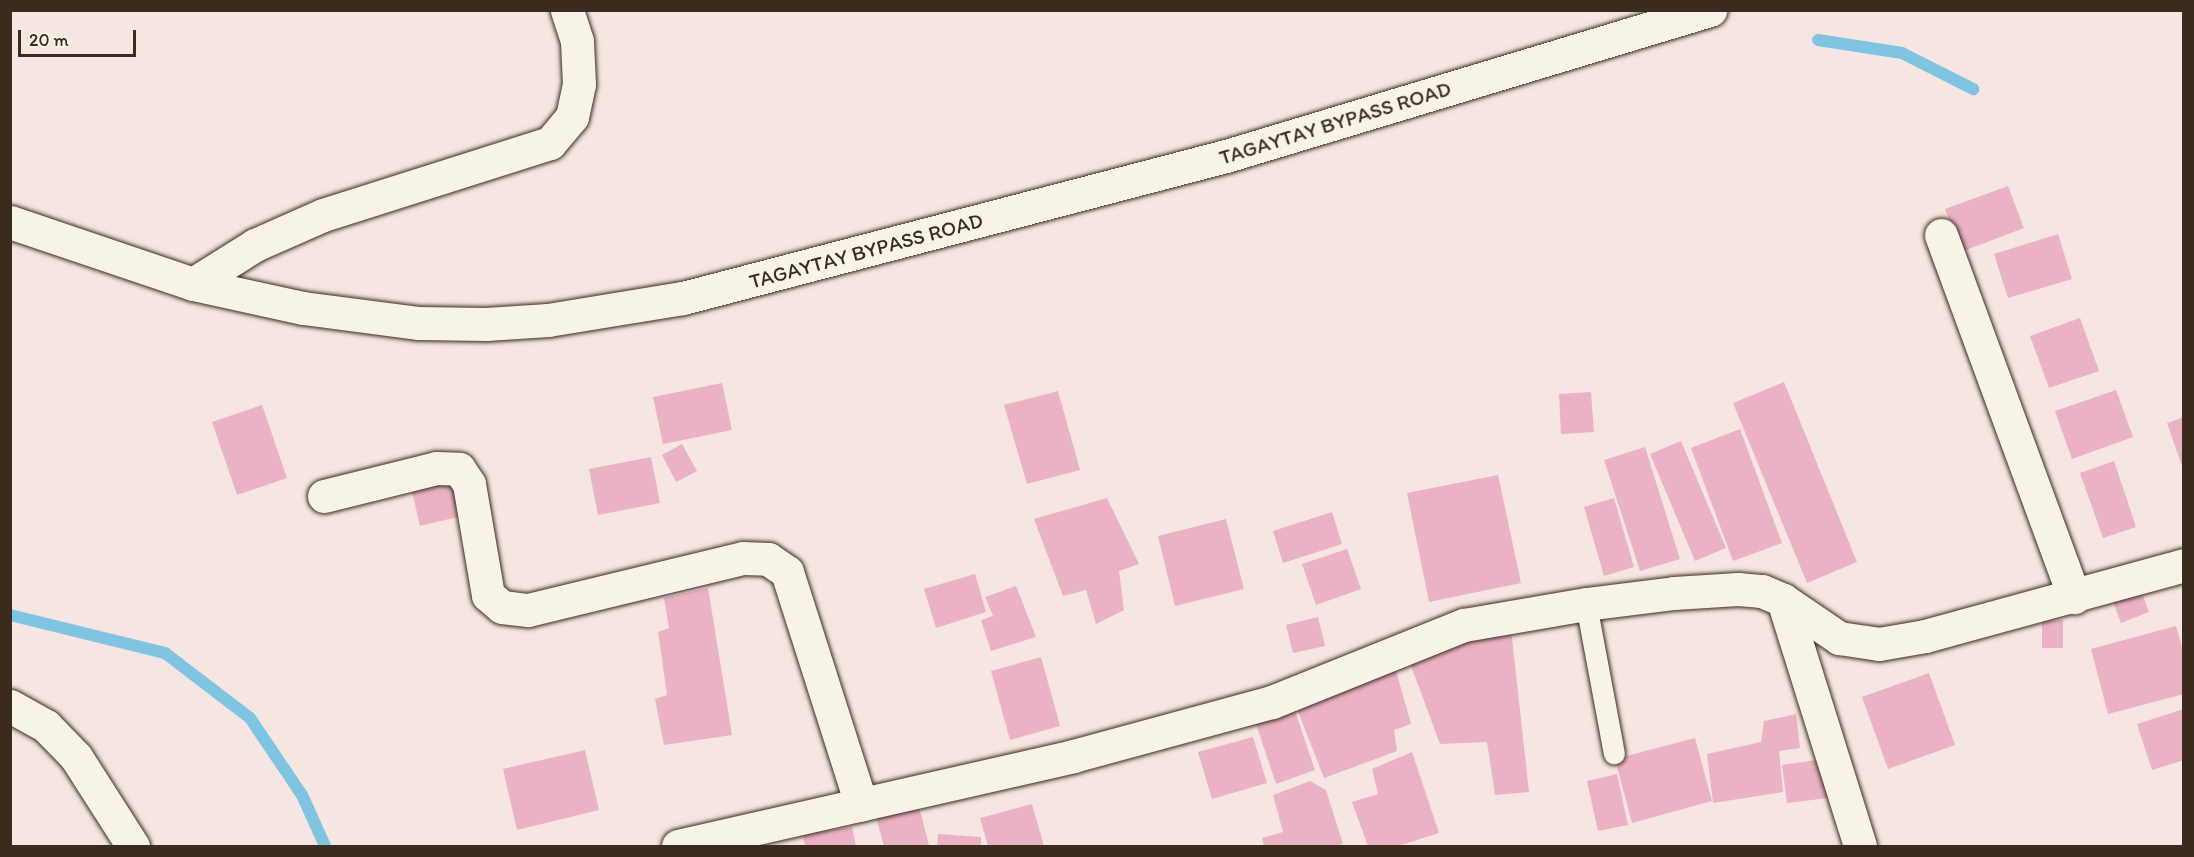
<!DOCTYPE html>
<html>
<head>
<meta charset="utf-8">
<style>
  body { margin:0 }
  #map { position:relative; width:2194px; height:857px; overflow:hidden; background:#f5e6e1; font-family:Itim,sans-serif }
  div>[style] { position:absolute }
  .stream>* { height:12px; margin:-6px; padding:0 6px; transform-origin:6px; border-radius:6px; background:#7fc4e0 }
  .building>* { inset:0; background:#ebb2c5 }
  .roads { filter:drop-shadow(0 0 2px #3b2a1e) drop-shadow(0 0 2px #3b2a1e) }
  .service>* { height:21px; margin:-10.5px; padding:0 10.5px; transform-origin:10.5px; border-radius:10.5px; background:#f7f3e8 }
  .minor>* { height:33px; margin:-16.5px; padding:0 16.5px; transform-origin:16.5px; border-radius:16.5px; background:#f7f3e8 }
  .primary>* { height:33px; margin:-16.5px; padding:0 16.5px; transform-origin:16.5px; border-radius:16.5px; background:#f7f3e8 }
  span { translate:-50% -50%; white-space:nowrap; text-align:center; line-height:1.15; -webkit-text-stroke:4.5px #f7f3e8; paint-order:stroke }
  .street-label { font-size:21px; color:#3b2a1e }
  .frame { position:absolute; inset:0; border:12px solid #3b2a1e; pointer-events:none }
  .scale { position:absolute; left:18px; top:30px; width:118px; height:27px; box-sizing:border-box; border:3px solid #3b2a1e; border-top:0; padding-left:8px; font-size:18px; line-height:21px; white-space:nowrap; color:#3b2a1e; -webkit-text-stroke:4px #f7f3e8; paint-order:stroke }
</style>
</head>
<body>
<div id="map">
  <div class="stream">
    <div style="left:1818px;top:40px;width:85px;rotate:8.8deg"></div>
    <div style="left:1902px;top:53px;width:80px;rotate:26.9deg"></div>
    <div style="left:10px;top:615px;width:160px;rotate:13.8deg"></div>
    <div style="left:165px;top:653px;width:107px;rotate:37.4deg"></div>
    <div style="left:250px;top:718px;width:93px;rotate:56deg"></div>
    <div style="left:302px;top:795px;width:56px;rotate:65.7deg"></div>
  </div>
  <div class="building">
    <div style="clip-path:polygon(2008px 186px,2024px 228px,1961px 252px,1945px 209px)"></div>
    <div style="clip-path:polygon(2058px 234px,2072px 279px,2008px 298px,1994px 254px)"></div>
    <div style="clip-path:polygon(2080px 318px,2099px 371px,2049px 388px,2030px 336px)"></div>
    <div style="clip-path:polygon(1784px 382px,1857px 562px,1807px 583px,1733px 403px)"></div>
    <div style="clip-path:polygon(722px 383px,732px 430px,663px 444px,653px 397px)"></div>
    <div style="clip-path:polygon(2116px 390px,2133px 437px,2072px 459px,2055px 411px)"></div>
    <div style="clip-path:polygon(1058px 391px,1080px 470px,1027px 484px,1004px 405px)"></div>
    <div style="clip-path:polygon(1591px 392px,1594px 432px,1561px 434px,1559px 394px)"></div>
    <div style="clip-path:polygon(262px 405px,287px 478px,237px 495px,212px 422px)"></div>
    <div style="clip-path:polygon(2184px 417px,2184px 469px,2183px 469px,2167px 423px)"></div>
    <div style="clip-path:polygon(1740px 429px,1782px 543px,1733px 561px,1691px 448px)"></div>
    <div style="clip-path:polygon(1681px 441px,1726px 548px,1695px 561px,1650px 454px)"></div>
    <div style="clip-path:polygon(682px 444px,697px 471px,676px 482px,662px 455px)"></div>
    <div style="clip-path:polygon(1645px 447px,1680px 559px,1640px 571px,1604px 460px)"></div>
    <div style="clip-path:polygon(651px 457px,660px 503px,598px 515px,589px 469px)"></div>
    <div style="clip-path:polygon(2114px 461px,2136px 527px,2103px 538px,2080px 473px)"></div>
    <div style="clip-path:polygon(1498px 475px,1521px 583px,1429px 602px,1407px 493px)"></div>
    <div style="clip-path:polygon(453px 477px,462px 516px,420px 526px,411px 487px)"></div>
    <div style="clip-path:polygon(1107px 498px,1139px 564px,1119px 571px,1124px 610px,1096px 624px,1086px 590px,1063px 596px,1034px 519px)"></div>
    <div style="clip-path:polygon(1614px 498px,1634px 567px,1604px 576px,1584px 507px)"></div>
    <div style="clip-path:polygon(1332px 512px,1342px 544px,1283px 563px,1273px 531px)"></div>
    <div style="clip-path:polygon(1226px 519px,1244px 589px,1175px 606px,1158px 536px)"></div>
    <div style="clip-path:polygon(1347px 549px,1361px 589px,1316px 605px,1302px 564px)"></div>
    <div style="clip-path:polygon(975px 574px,986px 612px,936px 628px,924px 589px)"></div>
    <div style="clip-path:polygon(2137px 580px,2149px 612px,2121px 623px,2109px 592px)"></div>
    <div style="clip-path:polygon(1016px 586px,1036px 637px,991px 651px,981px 620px,993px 616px,985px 597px)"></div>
    <div style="clip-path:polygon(708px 588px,732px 735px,664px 745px,655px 699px,667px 695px,658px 632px,669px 628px,664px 598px)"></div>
    <div style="clip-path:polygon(1318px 617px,1325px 646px,1293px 653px,1286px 625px)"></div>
    <div style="clip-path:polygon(2063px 620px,2063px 648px,2042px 648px,2042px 621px)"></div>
    <div style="clip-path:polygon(2176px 626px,2184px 654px,2184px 694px,2108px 714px,2091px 649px)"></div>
    <div style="clip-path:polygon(1511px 629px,1529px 792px,1495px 795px,1487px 742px,1440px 744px,1407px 655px)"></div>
    <div style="clip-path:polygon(1390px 649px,1411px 724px,1394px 730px,1397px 751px,1324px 778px,1294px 701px)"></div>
    <div style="clip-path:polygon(1041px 657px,1060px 726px,1010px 740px,991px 671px)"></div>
    <div style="clip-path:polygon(1929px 673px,1955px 745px,1888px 769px,1862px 697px)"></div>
    <div style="clip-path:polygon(2184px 709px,2184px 760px,2152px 770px,2137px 724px)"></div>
    <div style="clip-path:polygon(1295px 711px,1315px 770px,1276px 784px,1256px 724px)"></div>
    <div style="clip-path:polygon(1796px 714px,1800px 748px,1779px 751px,1783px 792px,1713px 803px,1707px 754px,1761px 742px,1764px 721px)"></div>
    <div style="clip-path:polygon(1253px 737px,1267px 783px,1212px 799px,1198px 752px)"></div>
    <div style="clip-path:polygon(1695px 738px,1712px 801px,1632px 823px,1615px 759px)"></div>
    <div style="clip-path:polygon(585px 750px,599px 810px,517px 830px,503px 769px)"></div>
    <div style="clip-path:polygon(1412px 752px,1439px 833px,1398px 846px,1368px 846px,1352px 802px,1378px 794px,1372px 769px)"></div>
    <div style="clip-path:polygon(1831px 758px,1837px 797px,1787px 803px,1782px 765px)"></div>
    <div style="clip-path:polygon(1617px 774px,1628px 825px,1598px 831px,1587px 781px)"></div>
    <div style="clip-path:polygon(1310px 781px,1326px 790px,1343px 844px,1335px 846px,1264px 846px,1262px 838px,1283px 832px,1273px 795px)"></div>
    <div style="clip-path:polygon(918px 802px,929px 846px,884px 846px,875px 814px)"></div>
    <div style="clip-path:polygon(1032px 804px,1044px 846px,988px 846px,980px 818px)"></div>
    <div style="clip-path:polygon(852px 827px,856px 846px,805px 846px,803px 834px)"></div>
    <div style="clip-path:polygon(938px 834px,981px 837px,981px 846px,937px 846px)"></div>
  </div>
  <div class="roads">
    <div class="service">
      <div style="left:1586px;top:604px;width:152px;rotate:79.4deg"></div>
    </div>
    <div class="minor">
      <div style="left:1941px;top:235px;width:386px;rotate:69.8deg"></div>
      <div style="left:193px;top:284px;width:73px;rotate:-32.2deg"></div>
      <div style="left:255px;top:245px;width:74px;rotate:-23.8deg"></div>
      <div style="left:323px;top:215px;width:238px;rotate:-17.6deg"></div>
      <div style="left:550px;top:143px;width:34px;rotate:-50deg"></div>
      <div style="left:572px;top:117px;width:34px;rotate:-78deg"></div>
      <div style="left:579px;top:84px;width:43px;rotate:-92.7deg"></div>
      <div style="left:577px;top:41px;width:33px;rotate:-108deg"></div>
      <div style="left:324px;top:496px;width:115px;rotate:-14deg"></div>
      <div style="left:436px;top:468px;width:23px;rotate:2deg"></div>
      <div style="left:459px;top:469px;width:18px;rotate:56deg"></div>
      <div style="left:469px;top:484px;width:113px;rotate:80.3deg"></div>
      <div style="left:488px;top:595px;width:18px;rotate:41deg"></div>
      <div style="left:502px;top:607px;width:26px;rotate:7deg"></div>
      <div style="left:528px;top:610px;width:221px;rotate:-13.6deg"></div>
      <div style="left:743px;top:558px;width:25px;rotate:2deg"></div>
      <div style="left:768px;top:559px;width:23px;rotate:34deg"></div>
      <div style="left:787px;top:572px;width:244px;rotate:72.3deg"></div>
      <div style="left:1783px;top:600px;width:258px;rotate:72.6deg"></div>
      <div style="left:10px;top:706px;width:41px;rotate:29.1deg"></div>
      <div style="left:46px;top:726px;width:43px;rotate:45.9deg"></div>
      <div style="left:76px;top:757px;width:106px;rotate:57.4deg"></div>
      <div style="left:678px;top:846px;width:405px;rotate:-12.8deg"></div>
      <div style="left:1073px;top:756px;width:206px;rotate:-15.2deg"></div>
      <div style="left:1272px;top:702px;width:207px;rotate:-21.9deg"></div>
      <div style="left:1464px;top:625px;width:124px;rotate:-9.8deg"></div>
      <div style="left:1586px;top:604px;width:89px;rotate:-7.1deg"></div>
      <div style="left:1674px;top:593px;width:64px;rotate:-3.6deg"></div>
      <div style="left:1738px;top:589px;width:24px;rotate:5deg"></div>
      <div style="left:1762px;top:591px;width:23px;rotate:23deg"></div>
      <div style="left:1783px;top:600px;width:68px;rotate:34.2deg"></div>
      <div style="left:1839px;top:638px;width:40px;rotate:8.5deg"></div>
      <div style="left:1879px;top:644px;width:47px;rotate:-9.9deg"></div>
      <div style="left:1925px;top:636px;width:269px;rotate:-15.3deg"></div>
    </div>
    <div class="primary">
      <div style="left:10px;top:222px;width:193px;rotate:18.7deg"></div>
      <div style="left:193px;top:284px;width:113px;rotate:12.3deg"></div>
      <div style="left:303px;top:308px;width:117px;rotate:7.4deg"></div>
      <div style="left:419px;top:323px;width:67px;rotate:0.9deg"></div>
      <div style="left:486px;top:324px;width:62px;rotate:-3.7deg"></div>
      <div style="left:548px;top:320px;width:137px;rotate:-9.3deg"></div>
      <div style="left:683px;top:298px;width:561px;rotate:-14.66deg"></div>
      <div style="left:1226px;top:156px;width:506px;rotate:-16.79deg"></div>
    </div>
  </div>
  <div class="street-label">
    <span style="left:1335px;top:123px;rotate:-17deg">TAGAYTAY BYPASS ROAD</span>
    <span style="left:866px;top:251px;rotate:-15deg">TAGAYTAY BYPASS ROAD</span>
  </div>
  <div class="frame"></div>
  <div class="scale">20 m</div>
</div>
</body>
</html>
